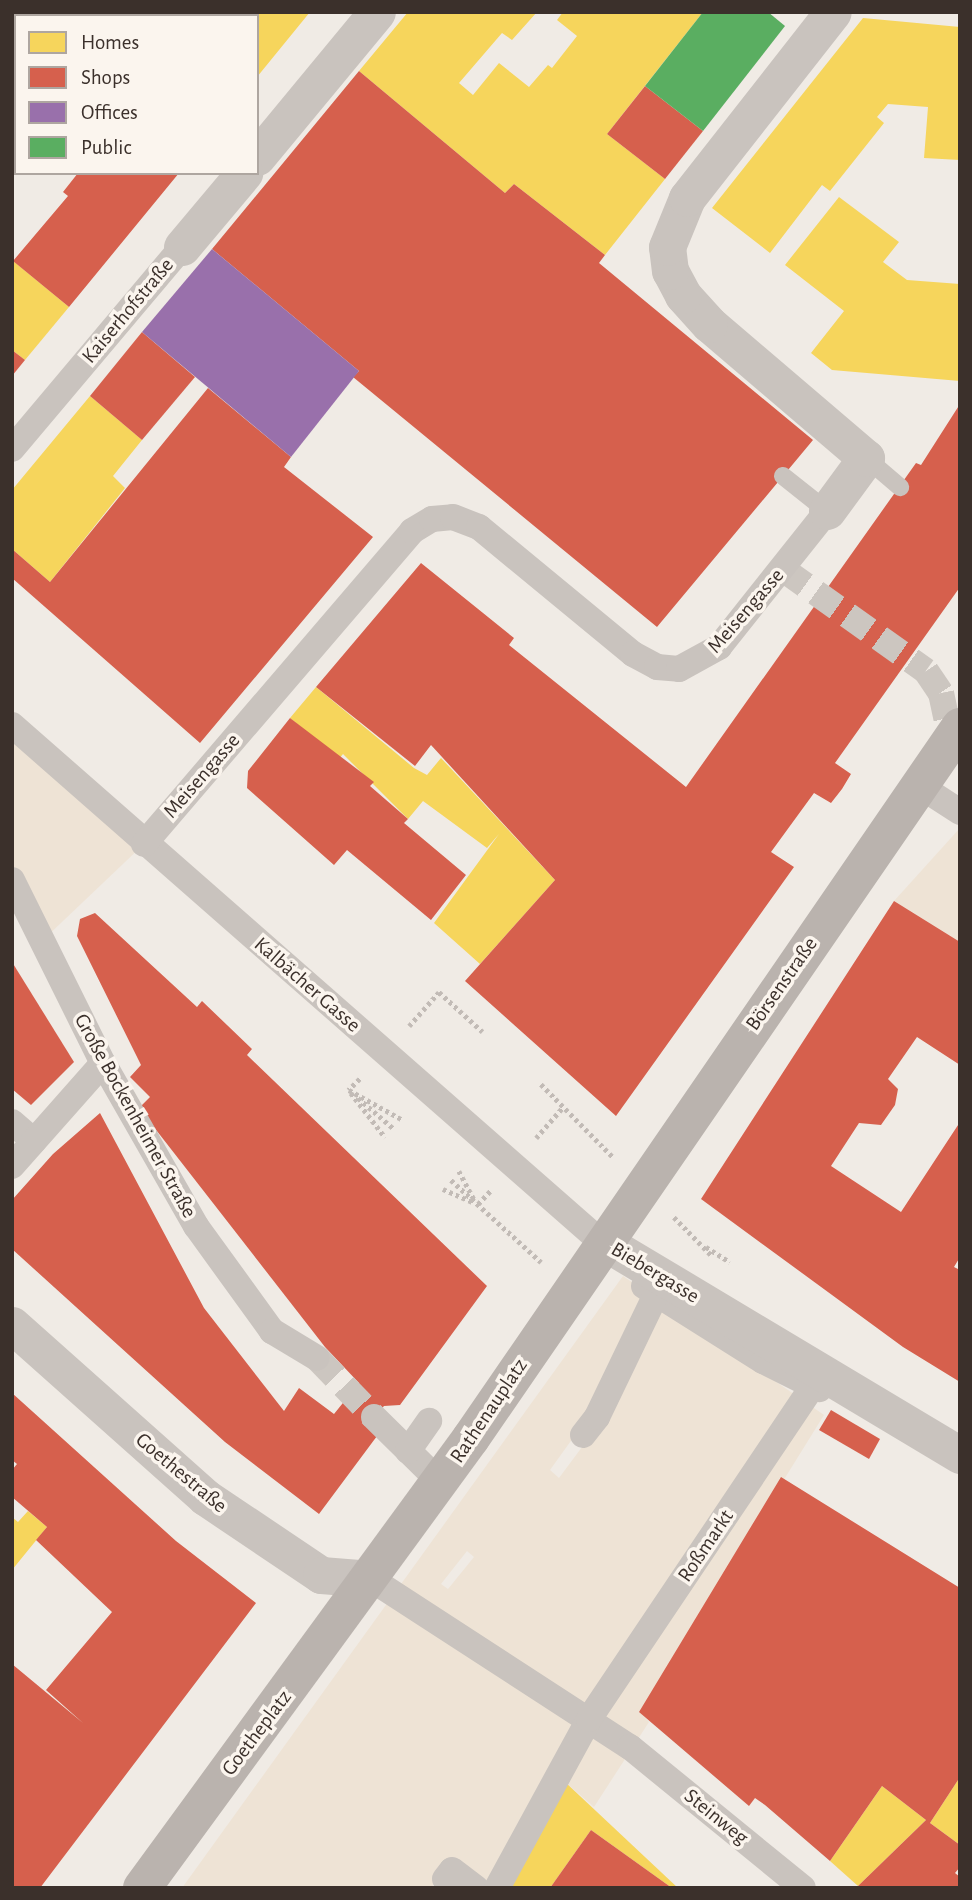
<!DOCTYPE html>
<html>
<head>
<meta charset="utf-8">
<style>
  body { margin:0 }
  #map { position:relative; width:972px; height:1900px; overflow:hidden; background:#f0ebe5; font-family:"Alegreya Sans",sans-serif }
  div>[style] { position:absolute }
  .plaza>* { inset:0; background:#eee3d5 }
  .homes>* { inset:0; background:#f6d55c }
  .shops>* { inset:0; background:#d6604d }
  .offices>* { inset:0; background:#9970ab }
  .public>* { inset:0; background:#5aae61 }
  .pedestrian-tunnel>* { height:26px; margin-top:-13px; transform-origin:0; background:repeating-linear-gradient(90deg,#ccc6c0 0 26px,transparent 0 39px) }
  .path>* { height:4.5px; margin-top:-2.25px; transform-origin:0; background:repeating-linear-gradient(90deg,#c2bbb6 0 3.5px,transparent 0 7px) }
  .service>* { height:18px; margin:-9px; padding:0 9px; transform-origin:9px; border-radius:9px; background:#c9c3be }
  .pedestrian>* { height:26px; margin:-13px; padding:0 13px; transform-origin:13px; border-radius:13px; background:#c9c3be }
  .minor>* { height:37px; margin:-18.5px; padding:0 18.5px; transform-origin:18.5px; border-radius:18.5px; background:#c9c3be }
  .secondary>* { height:38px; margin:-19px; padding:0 19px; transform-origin:19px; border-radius:19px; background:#bab3ae }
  span { translate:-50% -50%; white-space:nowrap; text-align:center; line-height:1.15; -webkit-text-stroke:7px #fbf5ee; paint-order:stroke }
  .street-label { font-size:21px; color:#3b302b }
  .frame { position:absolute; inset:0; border:14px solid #3b302b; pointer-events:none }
  .legend { position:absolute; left:14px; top:14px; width:245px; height:161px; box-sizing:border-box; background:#fbf5ee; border:2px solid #aea6a0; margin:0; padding:9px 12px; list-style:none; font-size:21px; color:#3b302b }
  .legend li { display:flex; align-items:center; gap:14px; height:35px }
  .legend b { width:35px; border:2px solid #aea6a0 }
</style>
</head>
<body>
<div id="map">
  <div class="plaza">
    <div style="clip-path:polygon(12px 725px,144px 844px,42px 941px,12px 880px)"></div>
    <div style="clip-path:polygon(960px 828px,960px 942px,894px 901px)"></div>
    <div style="clip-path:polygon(evenodd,623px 1276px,824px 1415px,640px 1712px,649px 1722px,594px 1807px,564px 1781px,506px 1888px,440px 1876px,431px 1888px,182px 1888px,623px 1276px,578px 1431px,588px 1439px,559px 1478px,550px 1470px,578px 1431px,623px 1276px,467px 1551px,474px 1557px,448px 1589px,441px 1584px,467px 1551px)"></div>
  </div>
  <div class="homes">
    <div style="clip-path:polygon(127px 12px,182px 12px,124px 16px)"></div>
    <div style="clip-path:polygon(223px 12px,310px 12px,257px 77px,257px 16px,220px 16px)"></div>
    <div style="clip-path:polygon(408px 12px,537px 12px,512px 40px,502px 33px,459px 83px,473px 95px,499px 63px,529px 87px,548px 65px,552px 68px,577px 36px,557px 20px,563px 12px,703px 12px,607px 134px,665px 179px,605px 255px,514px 184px,505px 193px,359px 71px)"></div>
    <div style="clip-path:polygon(16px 16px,16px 152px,12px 157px,12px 20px)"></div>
    <div style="clip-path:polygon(863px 18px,960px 27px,960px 160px,924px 158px,928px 107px,888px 104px,877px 117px,884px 123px,830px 191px,822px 185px,770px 253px,712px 208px)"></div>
    <div style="clip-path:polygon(839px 197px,899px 242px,883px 262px,907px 280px,960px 284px,960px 381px,832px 370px,811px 353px,844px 311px,785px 265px)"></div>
    <div style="clip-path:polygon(12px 260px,69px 307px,25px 360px,12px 350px)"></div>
    <div style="clip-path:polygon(90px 396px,142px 440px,113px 476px,125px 488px,50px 582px,12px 549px,12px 490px)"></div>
    <div style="clip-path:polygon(316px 687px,414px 768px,427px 775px,441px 758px,555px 880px,480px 964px,434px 923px,499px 834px,487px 848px,423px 801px,408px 819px,343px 754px,339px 759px,290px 718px)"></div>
    <div style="clip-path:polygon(28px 1511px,47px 1527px,12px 1570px,12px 1517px,18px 1522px)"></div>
    <div style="clip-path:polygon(960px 1777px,960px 1845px,930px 1823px)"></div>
    <div style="clip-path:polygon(564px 1781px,678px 1888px,672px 1888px,591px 1830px,550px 1888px,506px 1888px)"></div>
    <div style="clip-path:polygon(882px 1786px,926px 1820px,858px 1886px,830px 1861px)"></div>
  </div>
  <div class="shops">
    <div style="clip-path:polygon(359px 71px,505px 193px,514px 184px,605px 255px,599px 263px,813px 440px,657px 627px,353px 377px,359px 371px,212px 249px)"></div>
    <div style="clip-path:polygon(645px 86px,703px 131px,665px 179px,607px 134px)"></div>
    <div style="clip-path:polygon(78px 173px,179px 173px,69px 307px,13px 261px,68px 196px,63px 192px)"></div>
    <div style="clip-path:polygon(142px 332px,195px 377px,142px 440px,90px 396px)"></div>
    <div style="clip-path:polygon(12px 350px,25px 360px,12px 376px)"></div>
    <div style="clip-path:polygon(208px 388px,291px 457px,284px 467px,373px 537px,200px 743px,12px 578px,12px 549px,50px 582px)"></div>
    <div style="clip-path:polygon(960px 404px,960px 587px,835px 763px,851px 774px,842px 789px,831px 803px,814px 793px,771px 852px,794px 867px,616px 1116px,465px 981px,555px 880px,431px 745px,415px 766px,316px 687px,421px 563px,514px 638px,509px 645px,686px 787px,916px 463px,921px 465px)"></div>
    <div style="clip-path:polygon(290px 718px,374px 782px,370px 786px,408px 819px,404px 823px,466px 875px,431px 920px,347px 850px,334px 865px,247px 788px,248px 771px)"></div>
    <div style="clip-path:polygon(894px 901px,960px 942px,960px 1065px,917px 1037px,888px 1079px,898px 1089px,895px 1105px,881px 1125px,859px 1123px,831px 1166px,901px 1212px,960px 1122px,960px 1257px,954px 1267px,960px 1270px,960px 1382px,903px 1347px,701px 1199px)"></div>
    <div style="clip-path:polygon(95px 913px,197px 1007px,202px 1001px,252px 1049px,247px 1055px,487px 1286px,400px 1405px,384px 1406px,374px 1417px,380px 1432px,319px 1514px,225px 1442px,12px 1249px,12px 1200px,53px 1154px,100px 1113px,204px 1308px,284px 1411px,299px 1388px,334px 1414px,359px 1383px,325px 1347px,139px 1108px,150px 1097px,130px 1077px,141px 1065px,77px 936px,80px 919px)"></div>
    <div style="clip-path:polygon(12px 962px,74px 1062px,31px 1105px,12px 1089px)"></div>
    <div style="clip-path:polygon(12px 1393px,176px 1541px,256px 1603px,40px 1888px,12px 1888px,12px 1664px,83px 1723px,46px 1690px,112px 1612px,36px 1540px,47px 1527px,12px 1497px,12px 1470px,17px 1464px,12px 1460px)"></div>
    <div style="clip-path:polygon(831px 1410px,880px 1439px,869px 1459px,819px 1430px)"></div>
    <div style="clip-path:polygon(781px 1477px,960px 1588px,960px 1777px,930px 1823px,960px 1845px,960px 1867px,955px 1873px,960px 1877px,960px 1888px,858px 1886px,926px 1820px,882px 1786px,830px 1861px,765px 1805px,755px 1798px,749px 1806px,639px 1712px)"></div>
    <div style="clip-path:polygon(591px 1830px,672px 1888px,550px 1888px)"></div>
  </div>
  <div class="offices">
    <div style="clip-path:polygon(212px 249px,359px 371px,291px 457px,142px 332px)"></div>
  </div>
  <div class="public">
    <div style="clip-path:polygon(703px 12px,768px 12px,785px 26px,703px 131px,645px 86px)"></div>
  </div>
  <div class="pedestrian-tunnel">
    <div style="left:784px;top:570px;width:174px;rotate:35.4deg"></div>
    <div style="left:926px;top:671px;width:27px;rotate:56deg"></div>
    <div style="left:941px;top:693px;width:48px;rotate:78deg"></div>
    <div style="left:317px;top:1358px;width:82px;rotate:46deg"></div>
  </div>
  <div class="path">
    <div style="left:409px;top:1026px;width:45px;rotate:-48.6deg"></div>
    <div style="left:439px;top:992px;width:59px;rotate:42.3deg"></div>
    <div style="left:360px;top:1079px;width:16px;rotate:135deg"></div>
    <div style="left:349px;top:1090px;width:60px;rotate:29.1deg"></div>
    <div style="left:541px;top:1084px;width:103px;rotate:45.4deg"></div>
    <div style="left:351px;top:1093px;width:56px;rotate:52.3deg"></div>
    <div style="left:358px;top:1098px;width:46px;rotate:40.6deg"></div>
    <div style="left:536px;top:1138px;width:41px;rotate:-48.9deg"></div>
    <div style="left:459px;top:1171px;width:34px;rotate:62deg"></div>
    <div style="left:451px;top:1180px;width:122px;rotate:42.3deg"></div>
    <div style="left:443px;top:1189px;width:34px;rotate:24deg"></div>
    <div style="left:478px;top:1204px;width:19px;rotate:-47deg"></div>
    <div style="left:674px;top:1217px;width:54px;rotate:45.7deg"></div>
    <div style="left:706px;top:1247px;width:28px;rotate:32deg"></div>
  </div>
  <div class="service">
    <div style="left:866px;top:458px;width:45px;rotate:40.5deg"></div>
    <div style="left:783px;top:476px;width:56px;rotate:38.5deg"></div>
  </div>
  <div class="pedestrian">
    <div style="left:12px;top:449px;width:264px;rotate:-49.9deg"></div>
    <div style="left:12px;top:725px;width:804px;rotate:41.27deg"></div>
    <div style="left:920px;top:786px;width:48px;rotate:33deg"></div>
    <div style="left:144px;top:844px;width:412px;rotate:-49.4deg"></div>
    <div style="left:412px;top:531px;width:23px;rotate:-31deg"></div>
    <div style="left:432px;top:519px;width:21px;rotate:-5deg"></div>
    <div style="left:453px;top:517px;width:28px;rotate:21deg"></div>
    <div style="left:479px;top:527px;width:200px;rotate:39.5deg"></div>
    <div style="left:633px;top:654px;width:27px;rotate:28deg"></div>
    <div style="left:657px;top:667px;width:22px;rotate:5deg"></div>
    <div style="left:679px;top:669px;width:46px;rotate:-28.8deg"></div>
    <div style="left:719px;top:647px;width:174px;rotate:-51.5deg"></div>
    <div style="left:12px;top:880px;width:204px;rotate:63.6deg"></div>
    <div style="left:103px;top:1063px;width:188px;rotate:60.3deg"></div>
    <div style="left:196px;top:1226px;width:130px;rotate:54.1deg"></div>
    <div style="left:272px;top:1331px;width:52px;rotate:31deg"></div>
    <div style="left:12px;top:1122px;width:29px;rotate:41deg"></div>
    <div style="left:12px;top:1166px;width:137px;rotate:-48.5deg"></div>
    <div style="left:644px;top:1286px;width:141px;rotate:32.2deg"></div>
    <div style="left:763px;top:1361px;width:63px;rotate:26.6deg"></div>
    <div style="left:374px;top:1417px;width:93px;rotate:44.6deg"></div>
    <div style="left:583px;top:1435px;width:23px;rotate:-52deg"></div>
    <div style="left:597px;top:1417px;width:152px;rotate:-64.3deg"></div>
    <div style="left:408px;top:1451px;width:37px;rotate:-55deg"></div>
    <div style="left:371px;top:1579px;width:309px;rotate:33deg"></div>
    <div style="left:630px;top:1747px;width:223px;rotate:39.2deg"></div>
    <div style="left:445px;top:1879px;width:11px;rotate:-52deg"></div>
    <div style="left:452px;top:1870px;width:30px;rotate:37deg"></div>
    <div style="left:497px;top:1888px;width:192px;rotate:-61.4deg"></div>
    <div style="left:589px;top:1719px;width:418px;rotate:-56.1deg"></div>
  </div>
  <div class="minor">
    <div style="left:257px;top:157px;width:188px;rotate:-50.4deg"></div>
    <div style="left:182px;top:247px;width:97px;rotate:-50deg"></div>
    <div style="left:827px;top:511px;width:66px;rotate:-53.7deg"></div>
    <div style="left:866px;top:458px;width:206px;rotate:-139.5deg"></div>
    <div style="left:709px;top:324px;width:39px;rotate:-132deg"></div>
    <div style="left:683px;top:295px;width:27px;rotate:-118deg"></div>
    <div style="left:670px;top:271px;width:24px;rotate:-97deg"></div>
    <div style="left:667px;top:247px;width:53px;rotate:-67.8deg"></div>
    <div style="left:687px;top:198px;width:236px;rotate:-51.9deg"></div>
    <div style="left:604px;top:1242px;width:415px;rotate:30.9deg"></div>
    <div style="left:12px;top:1325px;width:259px;rotate:41.7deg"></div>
    <div style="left:205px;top:1497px;width:140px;rotate:33.9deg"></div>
    <div style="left:321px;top:1575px;width:50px;rotate:4.6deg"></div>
  </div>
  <div class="secondary">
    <div style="left:142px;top:1888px;width:557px;rotate:-53.83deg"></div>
    <div style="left:471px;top:1438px;width:863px;rotate:-55.48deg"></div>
  </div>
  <div class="street-label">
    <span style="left:128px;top:311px;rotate:-50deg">Kaiserhofstraße</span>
    <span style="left:746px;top:611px;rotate:-49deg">Meisengasse</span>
    <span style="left:202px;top:776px;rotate:-49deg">Meisengasse</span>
    <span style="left:782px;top:984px;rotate:-55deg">Börsenstraße</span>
    <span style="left:307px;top:985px;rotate:41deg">Kalbächer Gasse</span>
    <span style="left:135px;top:1116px;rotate:61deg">Große Bockenheimer Straße</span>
    <span style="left:655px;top:1273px;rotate:31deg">Biebergasse</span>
    <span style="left:489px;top:1411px;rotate:-56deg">Rathenauplatz</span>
    <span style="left:181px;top:1473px;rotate:40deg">Goethestraße</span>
    <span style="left:706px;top:1546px;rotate:-56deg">Roßmarkt</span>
    <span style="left:257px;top:1733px;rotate:-53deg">Goetheplatz</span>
    <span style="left:716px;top:1817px;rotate:39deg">Steinweg</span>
  </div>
  <div class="frame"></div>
  <ul class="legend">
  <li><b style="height:19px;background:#f6d55c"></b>Homes</li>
  <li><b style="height:19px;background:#d6604d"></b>Shops</li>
  <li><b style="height:19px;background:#9970ab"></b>Offices</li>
  <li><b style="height:19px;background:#5aae61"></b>Public</li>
  </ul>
</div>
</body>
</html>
